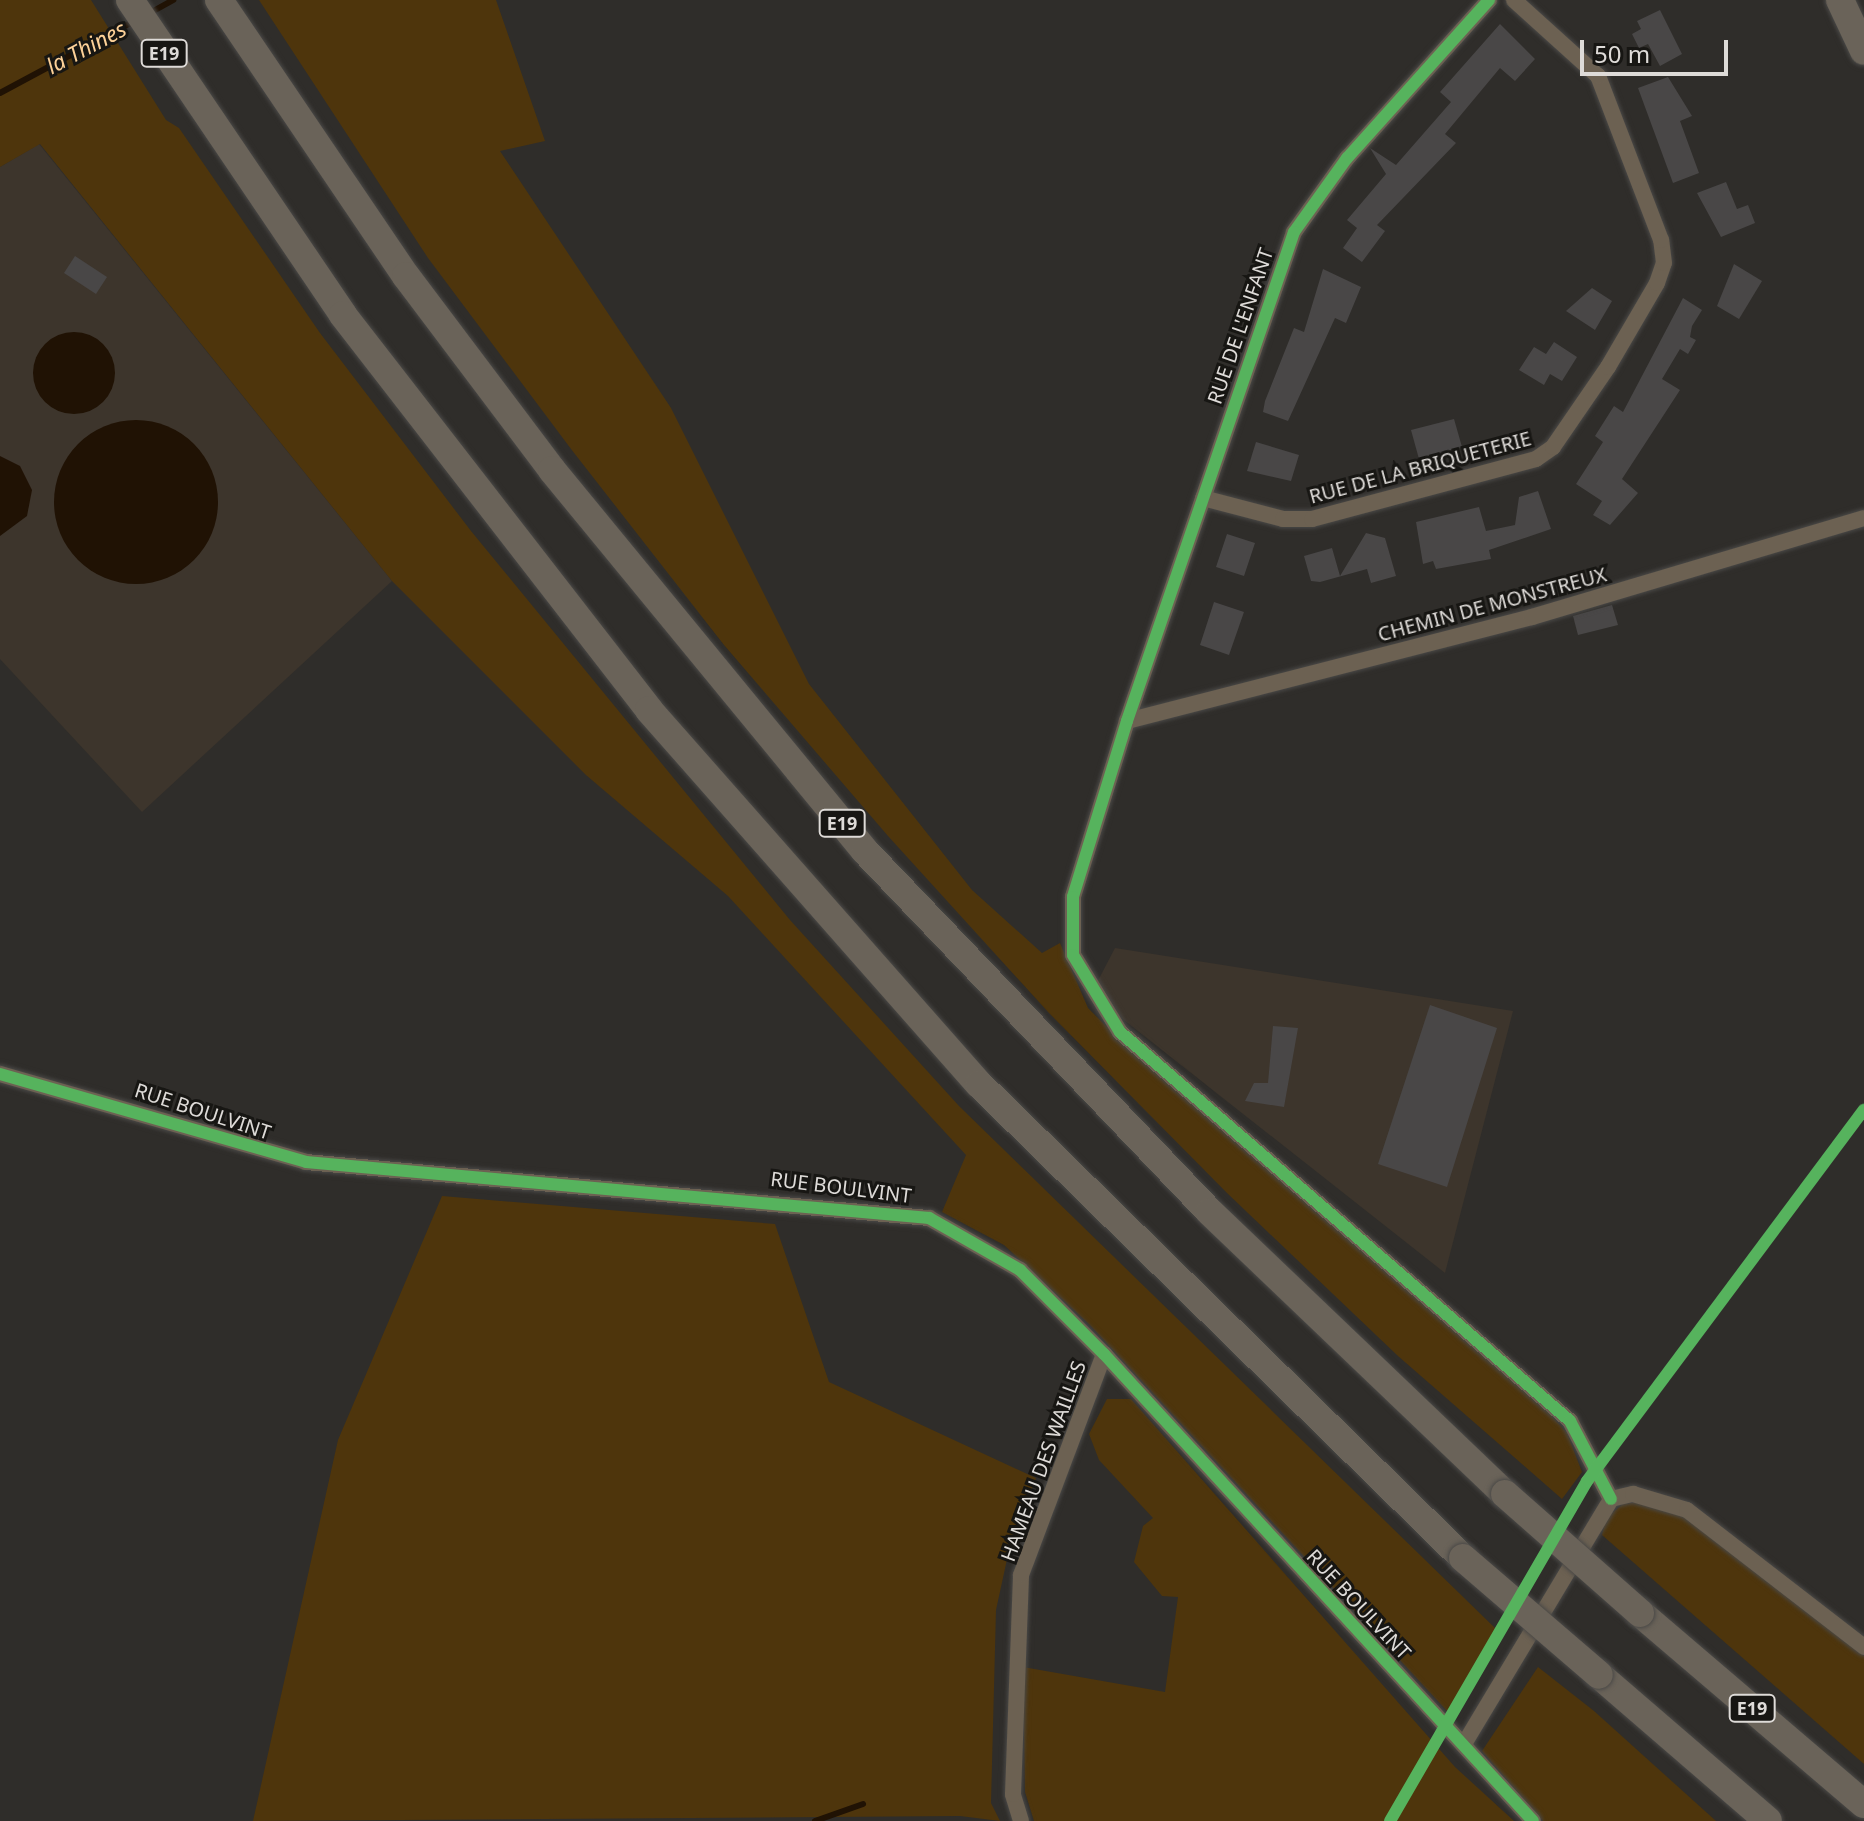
<!DOCTYPE html>
<html>
<head>
<meta charset="utf-8">
<style>
  body { margin:0 }
  #map { position:relative; width:1864px; height:1821px; overflow:hidden; background:#2f2d2a; font-family:"Noto Sans",sans-serif }
  div>[style] { position:absolute }
  .built>* { inset:0; background:#3d352c }
  .green>* { inset:0; background:#4e350c }
  .water>* { inset:0; background:#201204 }
  .round { border-radius:50% }
  .stream>* { height:6px; margin:-3px; padding:0 3px; transform-origin:3px; border-radius:3px; background:#201204 }
  .building>* { inset:0; background:#494747 }
  .roads { filter:drop-shadow(0 0 2px #4a4947) drop-shadow(0 0 2px #4a4947) }
  .street>* { height:16px; margin:-8px; padding:0 8px; transform-origin:8px; border-radius:8px; background:#6c6152 }
  .highway>* { height:28px; margin:-14px; padding:0 14px; transform-origin:14px; border-radius:14px; background:#6a6359 }
  .bridges { filter:drop-shadow(0 0 2px #4a4947) drop-shadow(0 0 2px #4a4947) }
  .highway-bridge>* { height:28px; margin:-14px; padding:0 14px; transform-origin:14px; border-radius:14px; background:#6a6359 }
  .cycleway>* { height:12px; margin:-6px; padding:0 6px; transform-origin:6px; border-radius:6px; background:#56b35d }
  span { translate:-50% -50%; white-space:nowrap; text-align:center; line-height:1.15; -webkit-text-stroke:6px #171613; paint-order:stroke }
  .shield-label span { padding:2px 6px; background:#171613; border:2px solid; border-radius:6px; -webkit-text-stroke-width:0 }
  .shield-label { font-size:18px; color:#dedbd8; font-weight:700 }
  .street-label { font-size:20px; color:#dedbd8 }
  .water-label { font-size:22px; color:#fdd198; font-style:italic }
  .scale { position:absolute; left:1580px; top:40px; width:148px; height:36px; box-sizing:border-box; border:4px solid #dedbd8; border-top:0; padding-left:10px; font-size:24px; line-height:28px; white-space:nowrap; color:#dedbd8; -webkit-text-stroke:6px #171613; paint-order:stroke }
</style>
</head>
<body>
<div id="map">
  <div class="built">
    <div style="clip-path:polygon(39px 144px,392px 581px,142px 812px,0 659px,0 167px)"></div>
    <div style="clip-path:polygon(1115px 948px,1513px 1011px,1445px 1273px,1091px 994px)"></div>
  </div>
  <div class="green">
    <div style="clip-path:polygon(0 0,91px 0,166px 120px,179px 128px,320px 333px,471px 531px,790px 920px,959px 1106px,1496px 1629px,1457px 1705px,1447px 1711px,1089px 1324px,1004px 1245px,942px 1212px,966px 1155px,728px 896px,586px 775px,392px 581px,40px 144px,0 167px)"></div>
    <div style="clip-path:polygon(259px 0,496px 0,545px 141px,500px 151px,671px 408px,809px 684px,972px 890px,1042px 953px,1060px 943px,1088px 1008px,1124px 1044px,1537px 1400px,1567px 1433px,1582px 1472px,1562px 1499px,1398px 1356px,1227px 1193px,1049px 1013px,888px 836px,724px 645px,571px 449px,428px 258px)"></div>
    <div style="clip-path:polygon(442px 1196px,775px 1224px,829px 1382px,1036px 1478px,1011px 1541px,996px 1610px,991px 1803px,1000px 1821px,960px 1816px,253px 1821px,338px 1440px)"></div>
    <div style="clip-path:polygon(1107px 1399px,1131px 1399px,1455px 1767px,1514px 1821px,1034px 1821px,1025px 1792px,1023px 1667px,1165px 1692px,1178px 1597px,1162px 1596px,1134px 1562px,1143px 1526px,1153px 1518px,1099px 1460px,1089px 1434px)"></div>
    <div style="clip-path:polygon(1649px 1501px,1689px 1517px,1864px 1656px,1864px 1764px,1602px 1535px,1606px 1518px,1623px 1504px)"></div>
    <div style="clip-path:polygon(1538px 1667px,1594px 1711px,1716px 1821px,1543px 1821px,1482px 1751px)"></div>
  </div>
  <div class="water">
    <div class="round" style="left:33px;top:332px;width:82px;height:82px"></div>
    <div class="round" style="left:54px;top:420px;width:164px;height:164px"></div>
    <div style="clip-path:polygon(0 456px,20px 466px,32px 490px,27px 516px,0 536px)"></div>
  </div>
  <div class="stream">
    <div style="left:148px;top:14px;width:29px;rotate:-29deg"></div>
    <div style="left:0;top:93px;width:152px;rotate:-28.2deg"></div>
    <div style="left:815px;top:1821px;width:51px;rotate:-19.5deg"></div>
  </div>
  <div class="building">
    <div style="clip-path:polygon(1660px 10px,1682px 54px,1660px 66px,1648px 44px,1639px 48px,1632px 34px,1641px 29px,1637px 21px)"></div>
    <div style="clip-path:polygon(1500px 24px,1535px 59px,1515px 81px,1500px 68px,1445px 134px,1456px 143px,1377px 225px,1385px 231px,1362px 262px,1343px 248px,1357px 228px,1347px 220px,1386px 174px,1370px 148px,1396px 165px,1451px 102px,1440px 92px)"></div>
    <div style="clip-path:polygon(1668px 77px,1692px 116px,1680px 121px,1699px 173px,1673px 183px,1638px 88px)"></div>
    <div style="clip-path:polygon(1726px 182px,1737px 209px,1748px 205px,1755px 223px,1721px 237px,1697px 193px)"></div>
    <div style="clip-path:polygon(75px 256px,107px 277px,96px 294px,64px 273px)"></div>
    <div style="clip-path:polygon(1734px 264px,1762px 281px,1739px 319px,1717px 306px)"></div>
    <div style="clip-path:polygon(1323px 269px,1361px 287px,1346px 323px,1335px 318px,1288px 421px,1263px 412px,1265px 401px,1294px 328px,1304px 332px)"></div>
    <div style="clip-path:polygon(1592px 288px,1612px 301px,1595px 330px,1566px 311px)"></div>
    <div style="clip-path:polygon(1683px 298px,1702px 310px,1692px 326px,1690px 337px,1696px 340px,1688px 354px,1680px 349px,1662px 379px,1680px 390px,1622px 479px,1638px 493px,1610px 525px,1593px 515px,1602px 501px,1576px 484px,1603px 442px,1595px 436px,1614px 406px,1623px 412px)"></div>
    <div style="clip-path:polygon(1554px 342px,1577px 357px,1562px 381px,1550px 374px,1544px 385px,1519px 370px,1534px 347px,1546px 354px)"></div>
    <div style="clip-path:polygon(1454px 419px,1462px 447px,1419px 459px,1411px 430px)"></div>
    <div style="clip-path:polygon(1256px 442px,1299px 455px,1291px 481px,1247px 471px)"></div>
    <div style="clip-path:polygon(1538px 491px,1551px 529px,1489px 550px,1491px 559px,1436px 569px,1433px 561px,1423px 564px,1416px 522px,1479px 507px,1486px 531px,1515px 525px,1519px 497px)"></div>
    <div style="clip-path:polygon(1366px 533px,1385px 538px,1396px 576px,1371px 583px,1367px 569px,1320px 582px,1311px 581px,1304px 556px,1332px 548px,1340px 576px)"></div>
    <div style="clip-path:polygon(1227px 534px,1255px 543px,1244px 576px,1216px 567px)"></div>
    <div style="clip-path:polygon(1214px 602px,1244px 612px,1229px 655px,1200px 645px)"></div>
    <div style="clip-path:polygon(1612px 605px,1618px 625px,1578px 635px,1573px 616px)"></div>
    <div style="clip-path:polygon(1430px 1005px,1497px 1028px,1447px 1187px,1378px 1164px)"></div>
    <div style="clip-path:polygon(1273px 1026px,1298px 1028px,1284px 1107px,1245px 1101px,1254px 1083px,1268px 1083px)"></div>
  </div>
  <div class="roads">
    <div class="street">
      <div style="left:1489px;top:0;width:212px;rotate:131.9deg"></div>
      <div style="left:1347px;top:158px;width:91px;rotate:125.6deg"></div>
      <div style="left:1294px;top:232px;width:517px;rotate:108.86deg"></div>
      <div style="left:1127px;top:721px;width:184px;rotate:107.1deg"></div>
      <div style="left:1073px;top:897px;width:58px;rotate:90deg"></div>
      <div style="left:1073px;top:955px;width:90px;rotate:58.6deg"></div>
      <div style="left:1120px;top:1032px;width:595px;rotate:40.84deg"></div>
      <div style="left:1570px;top:1421px;width:88px;rotate:62.3deg"></div>
      <div style="left:1203px;top:498px;width:83px;rotate:14.7deg"></div>
      <div style="left:1283px;top:519px;width:29px"></div>
      <div style="left:1312px;top:519px;width:232px;rotate:-15deg"></div>
      <div style="left:1536px;top:459px;width:21px;rotate:-35deg"></div>
      <div style="left:1553px;top:447px;width:97px;rotate:-55.5deg"></div>
      <div style="left:1608px;top:367px;width:97px;rotate:-59.7deg"></div>
      <div style="left:1657px;top:283px;width:21px;rotate:-71deg"></div>
      <div style="left:1664px;top:263px;width:23px;rotate:-97deg"></div>
      <div style="left:1661px;top:240px;width:176px;rotate:-111deg"></div>
      <div style="left:1598px;top:76px;width:113px;rotate:-137.9deg"></div>
      <div style="left:1127px;top:721px;width:418px;rotate:-14.4deg"></div>
      <div style="left:1532px;top:617px;width:346px;rotate:-16.6deg"></div>
      <div style="left:0;top:1074px;width:318px;rotate:16deg"></div>
      <div style="left:306px;top:1162px;width:626px;rotate:5.14deg"></div>
      <div style="left:929px;top:1218px;width:105px;rotate:29.7deg"></div>
      <div style="left:1020px;top:1270px;width:119px;rotate:45deg"></div>
      <div style="left:1104px;top:1354px;width:634px;rotate:47.43deg"></div>
      <div style="left:1611px;top:1499px;width:23px;rotate:-13deg"></div>
      <div style="left:1633px;top:1494px;width:56px;rotate:16.5deg"></div>
      <div style="left:1687px;top:1510px;width:224px;rotate:37.7deg"></div>
      <div style="left:1464px;top:1744px;width:286px;rotate:-59deg"></div>
      <div style="left:1021px;top:1821px;width:28px;rotate:-107deg"></div>
      <div style="left:1013px;top:1794px;width:219px;rotate:-87.9deg"></div>
      <div style="left:1021px;top:1575px;width:236px;rotate:-69.4deg"></div>
    </div>
    <div class="highway">
      <div style="left:130px;top:0;width:380px;rotate:55.9deg"></div>
      <div style="left:343px;top:315px;width:500px;rotate:52.2deg"></div>
      <div style="left:649px;top:710px;width:499px;rotate:48.6deg"></div>
      <div style="left:979px;top:1084px;width:677px;rotate:44.4deg"></div>
      <div style="left:219px;top:0;width:333px;rotate:55.9deg"></div>
      <div style="left:406px;top:276px;width:243px;rotate:53deg"></div>
      <div style="left:552px;top:470px;width:493px;rotate:50.6deg"></div>
      <div style="left:865px;top:851px;width:499px;rotate:46.3deg"></div>
      <div style="left:1210px;top:1212px;width:408px;rotate:43.7deg"></div>
      <div style="left:1840px;top:0;width:56px;rotate:64.8deg"></div>
      <div style="left:1640px;top:1613px;width:294px;rotate:40.5deg"></div>
      <div style="left:1599px;top:1675px;width:223px;rotate:40.8deg"></div>
    </div>
  </div>
  <div class="bridges">
    <div class="highway-bridge">
      <div style="left:1505px;top:1494px;width:180px;rotate:41.4deg"></div>
      <div style="left:1463px;top:1558px;width:179px;rotate:40.7deg"></div>
    </div>
  </div>
  <div class="cycleway">
    <div style="left:1489px;top:0;width:212px;rotate:131.9deg"></div>
    <div style="left:1347px;top:158px;width:91px;rotate:125.6deg"></div>
    <div style="left:1294px;top:232px;width:517px;rotate:108.86deg"></div>
    <div style="left:1127px;top:721px;width:184px;rotate:107.1deg"></div>
    <div style="left:1073px;top:897px;width:58px;rotate:90deg"></div>
    <div style="left:1073px;top:955px;width:90px;rotate:58.6deg"></div>
    <div style="left:1120px;top:1032px;width:595px;rotate:40.84deg"></div>
    <div style="left:1570px;top:1421px;width:88px;rotate:62.3deg"></div>
    <div style="left:0;top:1074px;width:318px;rotate:16deg"></div>
    <div style="left:306px;top:1162px;width:626px;rotate:5.14deg"></div>
    <div style="left:929px;top:1218px;width:105px;rotate:29.7deg"></div>
    <div style="left:1020px;top:1270px;width:119px;rotate:45deg"></div>
    <div style="left:1104px;top:1354px;width:634px;rotate:47.43deg"></div>
    <div style="left:1390px;top:1821px;width:393px;rotate:-59.9deg"></div>
    <div style="left:1587px;top:1481px;width:463px;rotate:-53.3deg"></div>
  </div>
  <div class="shield-label">
    <span style="left:164px;top:53px">E19</span>
    <span style="left:842px;top:823px">E19</span>
    <span style="left:1752px;top:1708px">E19</span>
  </div>
  <div class="street-label">
    <span style="left:1240px;top:326px;rotate:-71deg">RUE DE L'ENFANT</span>
    <span style="left:1420px;top:467px;rotate:-15deg">RUE DE LA BRIQUETERIE</span>
    <span style="left:1492px;top:604px;rotate:-15deg">CHEMIN DE MONSTREUX</span>
    <span style="left:203px;top:1111px;rotate:18deg">RUE BOULVINT</span>
    <span style="left:841px;top:1187px;rotate:7deg">RUE BOULVINT</span>
    <span style="left:1043px;top:1461px;rotate:-70deg">HAMEAU DES WAILLES</span>
    <span style="left:1359px;top:1604px;rotate:47deg">RUE BOULVINT</span>
  </div>
  <div class="water-label">
    <span style="left:86px;top:47px;rotate:-28deg">la Thines</span>
  </div>
  <div class="scale">50 m</div>
</div>
</body>
</html>
